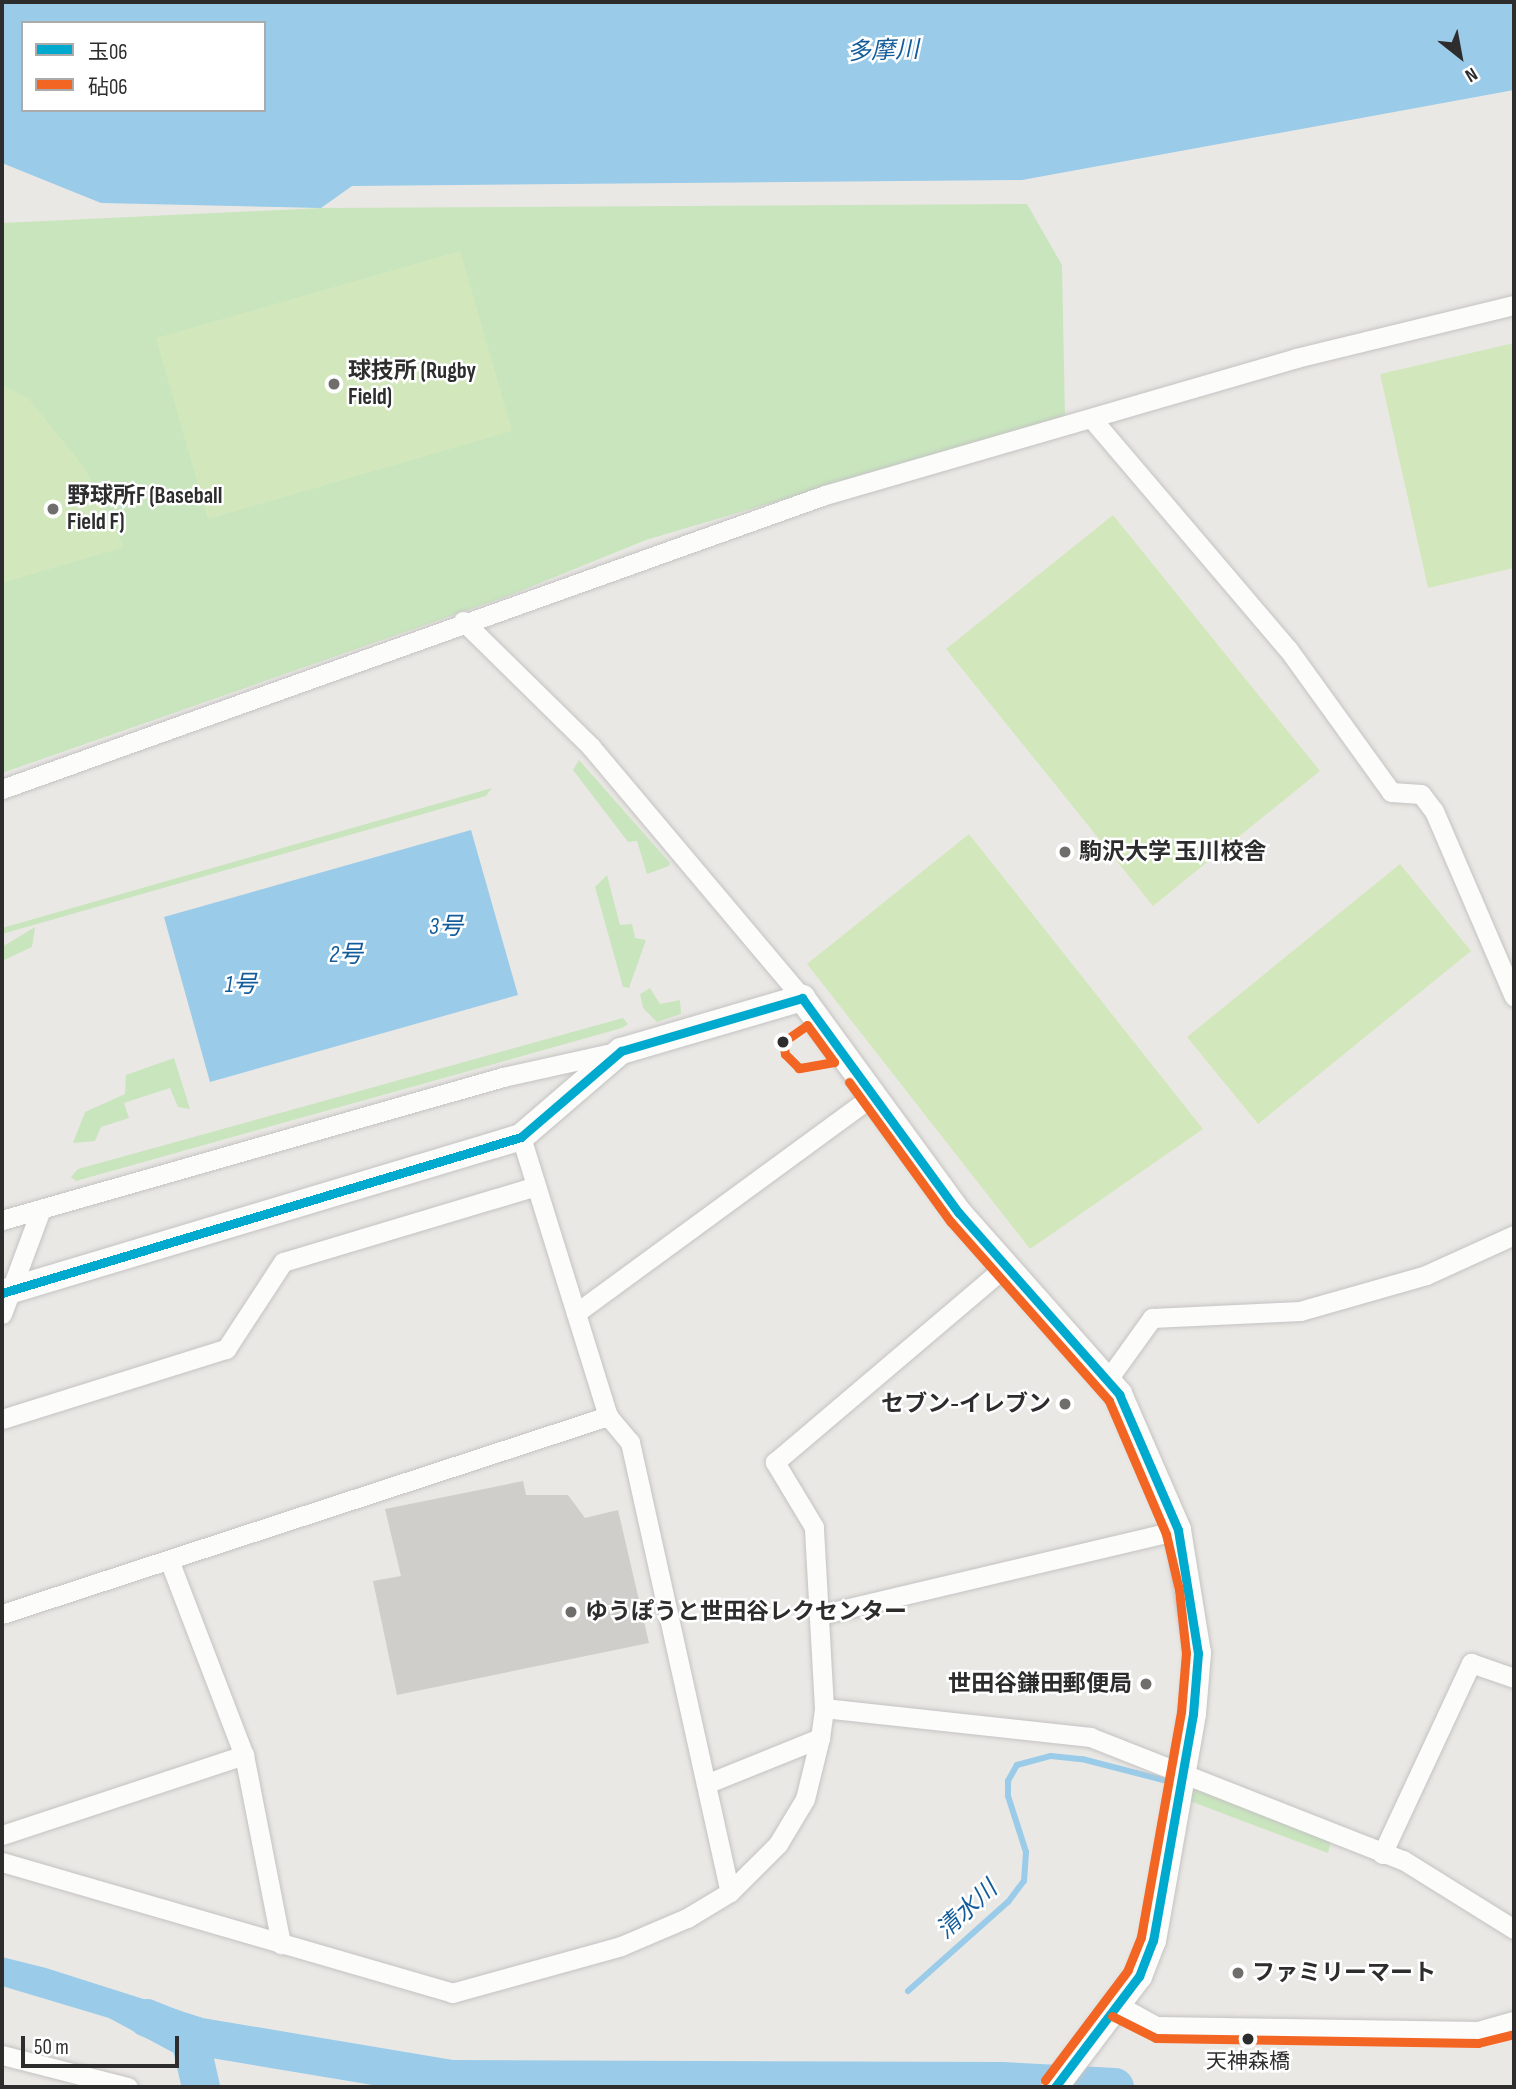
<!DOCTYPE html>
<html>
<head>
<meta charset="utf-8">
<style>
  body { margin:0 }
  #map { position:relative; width:1516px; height:2089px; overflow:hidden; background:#eae8e4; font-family:"Sofia Sans Condensed","Noto Sans JP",sans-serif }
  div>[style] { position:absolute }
  .green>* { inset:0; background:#c9e5be }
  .pitch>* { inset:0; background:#d2e8bc }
  .water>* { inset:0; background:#9acbe9 }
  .stream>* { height:6px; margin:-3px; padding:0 3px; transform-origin:3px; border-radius:3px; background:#9acbe9 }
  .river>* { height:38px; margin:-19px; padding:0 19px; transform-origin:19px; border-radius:19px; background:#9acbe9 }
  .building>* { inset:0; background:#cfceca }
  .roads { filter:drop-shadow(0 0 2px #c4c3c3) drop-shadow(0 0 2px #c4c3c3) }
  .street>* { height:19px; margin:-9.5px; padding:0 9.5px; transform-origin:9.5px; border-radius:9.5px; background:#fcfcfb }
  .secondary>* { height:26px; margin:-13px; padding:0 13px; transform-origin:13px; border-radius:13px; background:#fcfcfb }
  .bus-1>* { height:9px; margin:-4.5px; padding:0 4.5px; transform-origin:4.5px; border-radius:4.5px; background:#00a9ce }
  .bus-2>* { height:9px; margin:-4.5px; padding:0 4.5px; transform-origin:4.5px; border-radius:4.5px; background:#f26522 }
  .dots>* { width:19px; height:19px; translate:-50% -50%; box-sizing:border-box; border:4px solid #fff; border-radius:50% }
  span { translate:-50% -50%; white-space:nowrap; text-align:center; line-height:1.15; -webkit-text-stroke:5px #fff; paint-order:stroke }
  .bus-label { font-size:21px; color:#2d2d2d }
  .poi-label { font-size:23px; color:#2d2d2d; font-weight:700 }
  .left { translate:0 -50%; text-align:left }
  .right { translate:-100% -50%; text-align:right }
  .water-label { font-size:24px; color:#135c9b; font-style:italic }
  .frame { position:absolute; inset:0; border:4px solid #2d2d2d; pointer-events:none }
  .legend { position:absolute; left:21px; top:21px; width:245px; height:91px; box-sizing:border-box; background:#fff; border:2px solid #ababab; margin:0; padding:9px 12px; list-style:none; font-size:21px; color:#2d2d2d }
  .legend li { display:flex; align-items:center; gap:14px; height:35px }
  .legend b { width:35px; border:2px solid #ababab }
  .north { position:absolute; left:1425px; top:21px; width:70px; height:70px; -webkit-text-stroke:5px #fff; paint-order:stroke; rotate:149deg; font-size:19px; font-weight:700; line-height:28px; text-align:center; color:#2d2d2d }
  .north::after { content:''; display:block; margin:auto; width:24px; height:32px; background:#2d2d2d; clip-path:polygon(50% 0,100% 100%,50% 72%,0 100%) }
  .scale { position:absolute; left:21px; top:2036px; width:158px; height:32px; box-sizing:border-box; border:4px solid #2d2d2d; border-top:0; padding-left:9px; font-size:21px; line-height:24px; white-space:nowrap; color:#2d2d2d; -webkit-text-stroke:5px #fff; paint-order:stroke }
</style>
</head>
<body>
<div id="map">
  <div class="green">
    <div style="clip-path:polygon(1027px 204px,1062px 265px,1065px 416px,646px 540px,508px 596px,2px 773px,2px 223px,321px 208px)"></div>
    <div style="clip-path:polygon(579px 760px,670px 863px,669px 866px,647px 874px,637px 841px,628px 842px,573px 770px)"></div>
    <div style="clip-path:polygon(492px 788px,486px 796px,2px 934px,2px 928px)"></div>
    <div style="clip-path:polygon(607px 875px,620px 925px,632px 924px,635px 938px,646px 940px,629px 988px,623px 987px,595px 887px)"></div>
    <div style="clip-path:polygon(35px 927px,32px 947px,2px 961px,2px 947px)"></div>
    <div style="clip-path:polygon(650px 988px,660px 1004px,680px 1000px,681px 1014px,657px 1022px,643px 1008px,640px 994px)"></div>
    <div style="clip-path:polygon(623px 1018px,628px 1024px,622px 1028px,76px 1181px,71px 1177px,78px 1169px)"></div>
    <div style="clip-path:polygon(174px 1058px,190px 1109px,178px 1107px,170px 1088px,124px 1103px,129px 1118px,101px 1127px,95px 1141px,73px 1143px,85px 1112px,125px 1094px,126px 1075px)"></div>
    <div style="clip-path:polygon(1186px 1774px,1332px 1835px,1328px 1853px,1182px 1798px)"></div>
  </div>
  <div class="pitch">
    <div style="clip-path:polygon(460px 251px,512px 431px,208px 519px,156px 338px)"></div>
    <div style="clip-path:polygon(1514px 343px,1514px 568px,1428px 588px,1380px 374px)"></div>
    <div style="clip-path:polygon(2px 385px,28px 398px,86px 470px,124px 547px,2px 583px)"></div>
    <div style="clip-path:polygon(1113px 515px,1320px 771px,1153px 906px,946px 649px)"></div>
    <div style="clip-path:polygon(969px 834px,1203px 1129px,1030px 1249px,807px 964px)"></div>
    <div style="clip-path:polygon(1400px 864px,1471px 951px,1258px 1124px,1187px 1037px)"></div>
  </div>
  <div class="water">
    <div style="clip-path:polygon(evenodd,2px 2px,1514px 2px,1514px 90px,1022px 180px,352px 186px,321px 208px,101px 203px,2px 163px,2px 2px,23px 23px,264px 23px,264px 110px,23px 110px,23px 23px)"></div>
    <div style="clip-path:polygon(471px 830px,518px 995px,210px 1082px,164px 917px)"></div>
    <div style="clip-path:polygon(2px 1957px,46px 1968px,203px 2018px,185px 2059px,109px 2018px,2px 1986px)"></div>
  </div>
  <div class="stream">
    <div style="left:908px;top:1991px;width:134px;rotate:-41.7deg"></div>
    <div style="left:1008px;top:1902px;width:26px;rotate:-53deg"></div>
    <div style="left:1024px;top:1881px;width:29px;rotate:-86deg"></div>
    <div style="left:1026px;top:1852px;width:59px;rotate:-107.8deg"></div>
    <div style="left:1008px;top:1796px;width:15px;rotate:-90deg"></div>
    <div style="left:1008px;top:1781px;width:18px;rotate:-61deg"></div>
    <div style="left:1017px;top:1765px;width:35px;rotate:-15deg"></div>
    <div style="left:1051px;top:1756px;width:31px;rotate:6deg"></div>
    <div style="left:1082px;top:1759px;width:96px;rotate:14.5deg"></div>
  </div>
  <div class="river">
    <div style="left:147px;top:2018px;width:45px;rotate:22deg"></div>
    <div style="left:189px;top:2035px;width:266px;rotate:9.5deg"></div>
    <div style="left:451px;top:2079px;width:551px;rotate:0.21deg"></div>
    <div style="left:1002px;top:2081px;width:113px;rotate:3deg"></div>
    <div style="left:189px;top:2035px;width:53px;rotate:77deg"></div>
  </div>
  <div class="building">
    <div style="clip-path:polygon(523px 1481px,526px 1495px,568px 1495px,585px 1518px,618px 1510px,649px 1643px,397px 1695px,373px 1581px,401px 1576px,385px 1509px)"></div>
  </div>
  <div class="roads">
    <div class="street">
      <div style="left:1092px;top:419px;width:302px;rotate:49.6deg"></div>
      <div style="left:1288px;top:649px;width:176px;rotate:54.2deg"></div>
      <div style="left:1391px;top:792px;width:30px;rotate:4deg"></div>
      <div style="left:1421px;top:794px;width:21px;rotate:53deg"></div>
      <div style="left:1434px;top:811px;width:202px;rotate:66.7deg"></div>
      <div style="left:463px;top:621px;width:180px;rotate:44.5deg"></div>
      <div style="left:591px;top:747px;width:328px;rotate:49.9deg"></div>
      <div style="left:2px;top:789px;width:874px;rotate:-19.66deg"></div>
      <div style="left:825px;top:495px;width:491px;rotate:-16.2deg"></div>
      <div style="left:1296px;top:358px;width:224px;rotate:-13.7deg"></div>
      <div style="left:521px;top:1137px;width:292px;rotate:72.7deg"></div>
      <div style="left:608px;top:1416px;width:34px;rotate:50deg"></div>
      <div style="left:630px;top:1442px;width:461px;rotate:77.5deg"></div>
      <div style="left:2px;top:1220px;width:521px;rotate:-15.93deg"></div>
      <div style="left:503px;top:1077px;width:120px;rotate:-12.5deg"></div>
      <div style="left:576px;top:1313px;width:367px;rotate:-36.2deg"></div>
      <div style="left:2px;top:1314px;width:112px;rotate:-69.6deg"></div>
      <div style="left:1106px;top:1382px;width:79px;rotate:-54.3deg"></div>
      <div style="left:1152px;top:1318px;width:148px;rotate:-2.7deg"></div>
      <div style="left:1300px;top:1311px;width:131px;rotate:-15.9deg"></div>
      <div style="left:1426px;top:1275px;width:97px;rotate:-24.4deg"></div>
      <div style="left:2px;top:1419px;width:235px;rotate:-17.4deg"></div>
      <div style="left:226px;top:1349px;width:104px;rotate:-56.8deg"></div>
      <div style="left:283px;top:1262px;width:264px;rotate:-16.7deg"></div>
      <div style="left:169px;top:1560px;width:209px;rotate:69deg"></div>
      <div style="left:244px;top:1755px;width:193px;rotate:78.9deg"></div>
      <div style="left:2px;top:1614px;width:638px;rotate:-18.09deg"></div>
      <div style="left:819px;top:1615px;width:369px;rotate:-13.3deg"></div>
      <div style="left:824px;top:1708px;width:268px;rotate:6.2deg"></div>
      <div style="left:1090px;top:1737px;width:336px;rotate:21.5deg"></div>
      <div style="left:1403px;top:1860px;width:131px;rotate:31.9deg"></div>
      <div style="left:706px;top:1784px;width:123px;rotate:-22deg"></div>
      <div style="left:2px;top:1835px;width:255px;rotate:-18.3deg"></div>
      <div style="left:1382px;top:1854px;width:211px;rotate:-65deg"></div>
      <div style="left:1471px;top:1663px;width:46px;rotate:19.2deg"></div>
      <div style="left:2px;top:1862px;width:469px;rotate:16.2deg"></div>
      <div style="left:452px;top:1993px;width:175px;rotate:-15.5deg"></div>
      <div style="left:621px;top:1946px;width:72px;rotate:-23deg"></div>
      <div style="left:687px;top:1918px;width:50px;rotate:-31.2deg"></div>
      <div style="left:730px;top:1892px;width:68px;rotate:-45deg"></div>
      <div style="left:778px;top:1844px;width:52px;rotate:-59deg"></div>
      <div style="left:805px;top:1799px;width:63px;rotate:-76.2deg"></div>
      <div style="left:820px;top:1738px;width:30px;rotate:-82deg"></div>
      <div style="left:824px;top:1708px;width:181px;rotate:-93.2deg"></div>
      <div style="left:814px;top:1527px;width:76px;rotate:-121deg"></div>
      <div style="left:775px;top:1462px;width:300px;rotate:-40.3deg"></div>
      <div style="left:1118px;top:2005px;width:43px;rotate:28.9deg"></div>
      <div style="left:1156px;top:2026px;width:322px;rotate:0.9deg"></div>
      <div style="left:1478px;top:2031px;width:37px;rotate:-16deg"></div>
      <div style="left:2px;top:2055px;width:130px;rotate:14.3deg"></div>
    </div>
    <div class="secondary">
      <div style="left:2px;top:1293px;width:542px;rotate:-16.73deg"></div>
      <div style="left:521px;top:1137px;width:132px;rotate:-40.7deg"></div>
      <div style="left:621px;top:1051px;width:189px;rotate:-16.3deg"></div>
      <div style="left:802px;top:998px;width:266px;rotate:53.9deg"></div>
      <div style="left:959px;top:1213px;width:242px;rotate:48.5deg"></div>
      <div style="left:1119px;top:1394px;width:148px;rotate:66.5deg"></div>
      <div style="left:1178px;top:1530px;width:125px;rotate:80.8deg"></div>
      <div style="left:1198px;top:1653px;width:61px;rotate:94.7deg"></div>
      <div style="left:1193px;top:1714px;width:230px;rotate:100deg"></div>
      <div style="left:1153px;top:1940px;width:39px;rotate:111deg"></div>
      <div style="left:1139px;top:1976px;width:139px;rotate:127.1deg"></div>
    </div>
  </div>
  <div class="bus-1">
    <div style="left:802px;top:998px;width:266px;rotate:53.9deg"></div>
    <div style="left:959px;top:1213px;width:242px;rotate:48.5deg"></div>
    <div style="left:1119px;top:1394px;width:148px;rotate:66.5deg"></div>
    <div style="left:1178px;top:1530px;width:125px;rotate:80.8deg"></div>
    <div style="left:1198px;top:1653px;width:61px;rotate:94.7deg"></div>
    <div style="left:1193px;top:1714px;width:230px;rotate:100deg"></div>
    <div style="left:1153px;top:1940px;width:39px;rotate:111deg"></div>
    <div style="left:1139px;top:1976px;width:139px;rotate:127.1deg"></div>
    <div style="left:2px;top:1293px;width:542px;rotate:-16.73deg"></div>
    <div style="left:521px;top:1137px;width:132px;rotate:-40.7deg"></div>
    <div style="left:621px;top:1051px;width:189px;rotate:-16.3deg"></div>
  </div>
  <div class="bus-2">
    <div style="left:807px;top:1025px;width:46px;rotate:53.9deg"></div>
    <div style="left:834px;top:1062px;width:36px;rotate:170deg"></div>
    <div style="left:799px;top:1068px;width:20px;rotate:-135deg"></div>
    <div style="left:785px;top:1054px;width:12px;rotate:-99deg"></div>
    <div style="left:783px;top:1042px;width:29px;rotate:-35deg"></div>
    <div style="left:849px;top:1082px;width:172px;rotate:54deg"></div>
    <div style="left:950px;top:1221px;width:240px;rotate:48.5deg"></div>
    <div style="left:1109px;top:1401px;width:145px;rotate:66.8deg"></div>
    <div style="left:1166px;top:1534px;width:57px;rotate:76.9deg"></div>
    <div style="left:1179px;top:1590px;width:63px;rotate:83.7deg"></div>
    <div style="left:1186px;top:1653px;width:59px;rotate:94.8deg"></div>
    <div style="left:1181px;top:1712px;width:229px;rotate:100.1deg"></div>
    <div style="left:1141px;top:1937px;width:35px;rotate:112deg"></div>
    <div style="left:1128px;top:1970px;width:138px;rotate:127deg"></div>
    <div style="left:1112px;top:2016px;width:49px;rotate:26.6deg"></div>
    <div style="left:1156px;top:2038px;width:322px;rotate:0.9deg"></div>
    <div style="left:1478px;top:2043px;width:37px;rotate:-14deg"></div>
  </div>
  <div class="dots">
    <div style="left:334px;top:384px;background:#6f6e6d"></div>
    <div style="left:53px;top:509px;background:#6f6e6d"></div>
    <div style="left:1065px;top:852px;background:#6f6e6d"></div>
    <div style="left:783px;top:1042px;background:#2d2d2d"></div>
    <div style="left:1065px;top:1404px;background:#6f6e6d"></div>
    <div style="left:571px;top:1612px;background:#6f6e6d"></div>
    <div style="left:1146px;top:1684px;background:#6f6e6d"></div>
    <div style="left:1238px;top:1973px;background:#6f6e6d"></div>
    <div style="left:1248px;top:2039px;background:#2d2d2d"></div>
  </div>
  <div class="bus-label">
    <span style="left:1248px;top:2062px">天神森橋</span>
  </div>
  <div class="poi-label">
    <span class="left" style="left:348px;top:384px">球技所 (Rugby<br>Field)</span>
    <span class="left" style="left:67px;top:509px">野球所F (Baseball<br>Field F)</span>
    <span class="left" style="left:1079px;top:852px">駒沢大学 玉川校舎</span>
    <span class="right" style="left:1051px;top:1404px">セブン-イレブン</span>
    <span class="left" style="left:585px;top:1612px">ゆうぽうと世田谷レクセンター</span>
    <span class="right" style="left:1132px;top:1684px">世田谷鎌田郵便局</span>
    <span class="left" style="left:1252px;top:1973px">ファミリーマート</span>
  </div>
  <div class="water-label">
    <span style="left:883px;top:51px;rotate:-2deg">多摩川</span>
    <span style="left:446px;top:927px">3号</span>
    <span style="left:346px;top:955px">2号</span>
    <span style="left:241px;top:985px">1号</span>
    <span style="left:967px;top:1910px;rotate:-43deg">清水川</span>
  </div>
  <div class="frame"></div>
  <ul class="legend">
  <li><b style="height:9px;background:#00a9ce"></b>玉06</li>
  <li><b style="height:9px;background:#f26522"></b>砧06</li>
  </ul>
  <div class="north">N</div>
  <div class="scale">50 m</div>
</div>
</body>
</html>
